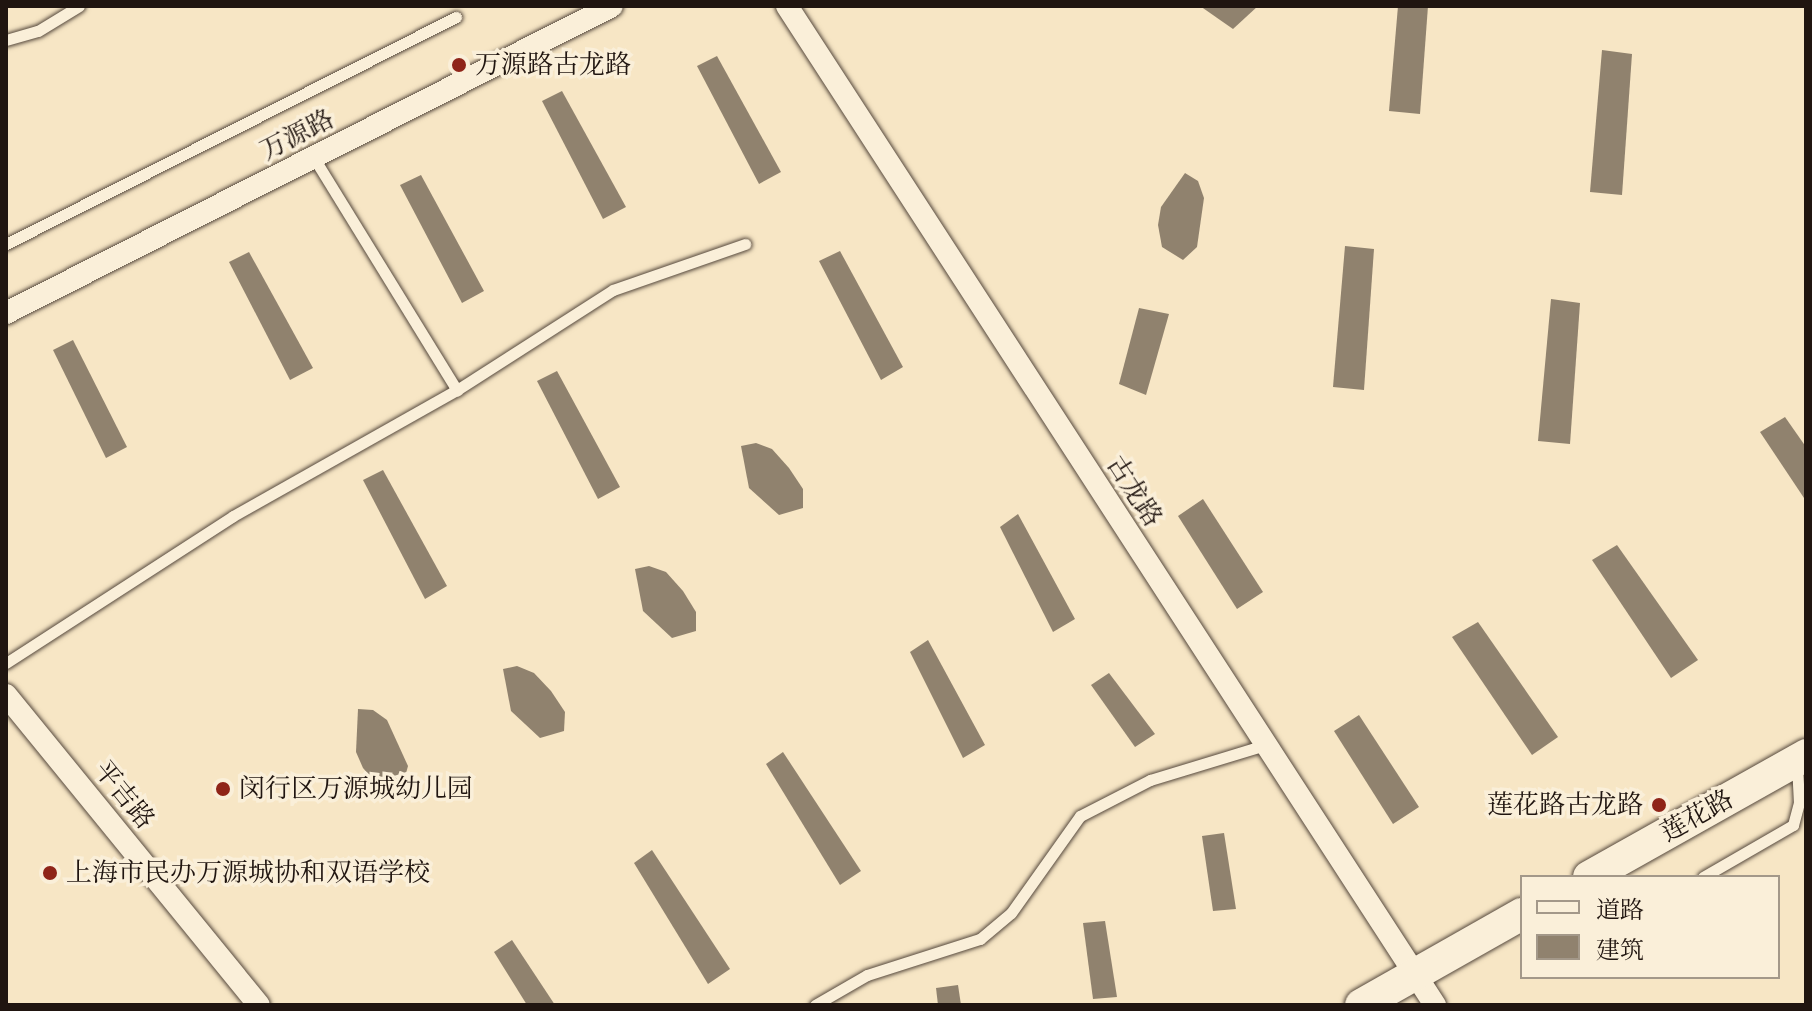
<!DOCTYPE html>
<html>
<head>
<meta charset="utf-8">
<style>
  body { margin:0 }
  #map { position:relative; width:1812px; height:1011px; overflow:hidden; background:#f7e6c5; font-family:"EB Garamond","Noto Serif SC",serif }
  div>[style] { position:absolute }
  .building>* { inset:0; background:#90826e }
  .roads { filter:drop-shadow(0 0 2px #56493d) drop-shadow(0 0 2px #56493d) }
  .lane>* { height:11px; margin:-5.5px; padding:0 5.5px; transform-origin:5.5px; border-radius:5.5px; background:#faefd9 }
  .street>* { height:22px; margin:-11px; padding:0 11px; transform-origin:11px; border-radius:11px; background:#faefd9 }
  .secondary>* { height:32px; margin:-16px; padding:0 16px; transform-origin:16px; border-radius:16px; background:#faefd9 }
  .dots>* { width:22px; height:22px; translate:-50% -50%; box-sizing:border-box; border:4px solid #faefd9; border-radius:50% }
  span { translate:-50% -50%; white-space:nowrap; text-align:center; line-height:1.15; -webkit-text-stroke:7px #faefd9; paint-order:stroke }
  .poi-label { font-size:26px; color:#201510 }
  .left { translate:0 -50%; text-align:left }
  .right { translate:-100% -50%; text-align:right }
  .street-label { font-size:26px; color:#201510 }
  .frame { position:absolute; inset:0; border:8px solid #201510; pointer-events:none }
  .legend { position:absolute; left:1520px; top:875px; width:260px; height:104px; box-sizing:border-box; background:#faefd9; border:2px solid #a39889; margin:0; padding:10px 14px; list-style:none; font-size:24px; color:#201510 }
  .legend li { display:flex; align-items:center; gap:16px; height:40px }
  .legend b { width:40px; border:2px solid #a39889 }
</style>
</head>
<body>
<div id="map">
  <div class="building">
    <div style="clip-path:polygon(1200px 6px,1258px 6px,1233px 29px)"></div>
    <div style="clip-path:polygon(1398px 6px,1428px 6px,1420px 114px,1389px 111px)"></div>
    <div style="clip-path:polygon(1602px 50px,1632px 54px,1622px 195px,1590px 192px)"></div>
    <div style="clip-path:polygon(717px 56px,781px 172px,759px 184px,697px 66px)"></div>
    <div style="clip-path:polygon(562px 91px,626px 207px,603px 219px,542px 101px)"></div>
    <div style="clip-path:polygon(1185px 173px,1198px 181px,1204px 198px,1197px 247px,1183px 260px,1162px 247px,1158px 225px,1161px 207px)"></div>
    <div style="clip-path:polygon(421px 175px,484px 291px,462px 303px,400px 185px)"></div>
    <div style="clip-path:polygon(1345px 246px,1374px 249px,1364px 390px,1333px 387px)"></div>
    <div style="clip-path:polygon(840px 251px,903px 367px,881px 380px,819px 261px)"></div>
    <div style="clip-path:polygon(249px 252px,313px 368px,290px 380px,229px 262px)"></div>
    <div style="clip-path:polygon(1551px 299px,1580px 303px,1570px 444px,1538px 441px)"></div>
    <div style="clip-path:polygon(1139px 308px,1169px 314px,1146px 395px,1119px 384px)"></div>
    <div style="clip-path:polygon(73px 340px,127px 447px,106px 458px,53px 350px)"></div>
    <div style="clip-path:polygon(557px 371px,620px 487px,598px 499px,537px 381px)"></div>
    <div style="clip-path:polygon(1785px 417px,1806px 447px,1806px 501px,1760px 432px)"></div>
    <div style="clip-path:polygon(756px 443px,772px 449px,789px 468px,803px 489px,803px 508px,779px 515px,749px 488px,741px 446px)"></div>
    <div style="clip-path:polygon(383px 470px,447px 586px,425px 599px,363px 480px)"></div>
    <div style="clip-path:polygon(1203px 499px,1263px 592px,1237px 609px,1178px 516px)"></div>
    <div style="clip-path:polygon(1018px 514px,1075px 619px,1053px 632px,1000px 527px)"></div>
    <div style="clip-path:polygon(1617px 545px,1698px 660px,1671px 678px,1592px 560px)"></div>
    <div style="clip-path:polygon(649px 566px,666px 572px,683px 591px,696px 612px,696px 631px,672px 638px,643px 611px,635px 569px)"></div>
    <div style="clip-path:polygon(1478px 622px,1558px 737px,1532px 755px,1452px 637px)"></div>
    <div style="clip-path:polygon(928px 640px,985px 745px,963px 758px,910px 652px)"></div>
    <div style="clip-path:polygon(517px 666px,534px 673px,551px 691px,565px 712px,564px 731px,540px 738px,511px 711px,503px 669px)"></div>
    <div style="clip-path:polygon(1109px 673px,1155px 734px,1135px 747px,1091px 685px)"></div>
    <div style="clip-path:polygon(358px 709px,373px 710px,387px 720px,408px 766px,403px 784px,378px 785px,363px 768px,356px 752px)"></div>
    <div style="clip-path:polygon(1359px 715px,1419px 807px,1393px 824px,1334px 731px)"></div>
    <div style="clip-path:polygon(783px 752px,861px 871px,840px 885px,766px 764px)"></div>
    <div style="clip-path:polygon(1224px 833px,1236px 909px,1213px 911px,1202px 836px)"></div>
    <div style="clip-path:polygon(652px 850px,730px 969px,708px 984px,634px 863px)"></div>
    <div style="clip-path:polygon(1105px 921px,1117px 997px,1093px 999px,1083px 923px)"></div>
    <div style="clip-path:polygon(512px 940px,555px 1005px,527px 1005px,494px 952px)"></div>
    <div style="clip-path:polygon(958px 985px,961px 1005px,938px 1005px,936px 988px)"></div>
  </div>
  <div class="roads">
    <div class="lane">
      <div style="left:6px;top:40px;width:33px;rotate:-16deg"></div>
      <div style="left:38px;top:31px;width:48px;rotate:-31.4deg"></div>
      <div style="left:314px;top:158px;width:273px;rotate:58.4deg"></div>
      <div style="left:6px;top:244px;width:504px;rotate:-26.77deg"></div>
      <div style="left:6px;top:663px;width:270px;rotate:-32.9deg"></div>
      <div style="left:233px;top:516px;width:257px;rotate:-29.4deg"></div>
      <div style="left:457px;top:390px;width:185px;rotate:-32.7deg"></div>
      <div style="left:613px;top:290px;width:140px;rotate:-19.2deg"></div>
      <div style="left:1703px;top:877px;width:104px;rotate:-30deg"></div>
      <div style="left:1793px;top:825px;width:23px;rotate:-75deg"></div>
      <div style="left:1799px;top:803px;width:37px;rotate:-93deg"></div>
      <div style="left:815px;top:1005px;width:60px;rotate:-30deg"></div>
      <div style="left:867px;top:975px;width:119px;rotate:-17.7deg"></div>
      <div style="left:980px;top:939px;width:40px;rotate:-40deg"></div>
      <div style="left:1011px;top:913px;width:119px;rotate:-54.6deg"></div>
      <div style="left:1080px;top:816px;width:79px;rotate:-27.2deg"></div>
      <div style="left:1150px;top:780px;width:120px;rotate:-16.9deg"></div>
    </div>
    <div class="street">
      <div style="left:787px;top:6px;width:1191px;rotate:57.03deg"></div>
      <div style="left:6px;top:313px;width:679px;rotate:-26.87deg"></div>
      <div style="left:6px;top:695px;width:400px;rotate:50.8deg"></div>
    </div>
    <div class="secondary">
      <div style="left:1589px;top:877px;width:249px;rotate:-29.3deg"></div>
      <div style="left:1361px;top:1005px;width:185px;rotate:-29.5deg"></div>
    </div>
  </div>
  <div class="dots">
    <div style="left:459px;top:65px;background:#8f2418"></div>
    <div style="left:223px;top:789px;background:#8f2418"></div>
    <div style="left:1659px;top:805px;background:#8f2418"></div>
    <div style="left:50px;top:873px;background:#8f2418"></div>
  </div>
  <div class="poi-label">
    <span class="left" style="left:475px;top:65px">万源路古龙路</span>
    <span class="left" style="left:239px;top:789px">闵行区万源城幼儿园</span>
    <span class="right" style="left:1643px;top:805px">莲花路古龙路</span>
    <span class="left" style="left:66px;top:873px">上海市民办万源城协和双语学校</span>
  </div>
  <div class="street-label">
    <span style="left:297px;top:135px;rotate:-27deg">万源路</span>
    <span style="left:1134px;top:491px;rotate:57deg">古龙路</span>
    <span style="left:124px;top:795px;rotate:51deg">平吉路</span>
    <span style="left:1697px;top:816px;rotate:-29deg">莲花路</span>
  </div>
  <div class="frame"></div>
  <ul class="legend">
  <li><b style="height:10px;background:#faefd9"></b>道路</li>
  <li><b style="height:22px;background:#90826e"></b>建筑</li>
  </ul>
</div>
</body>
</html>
